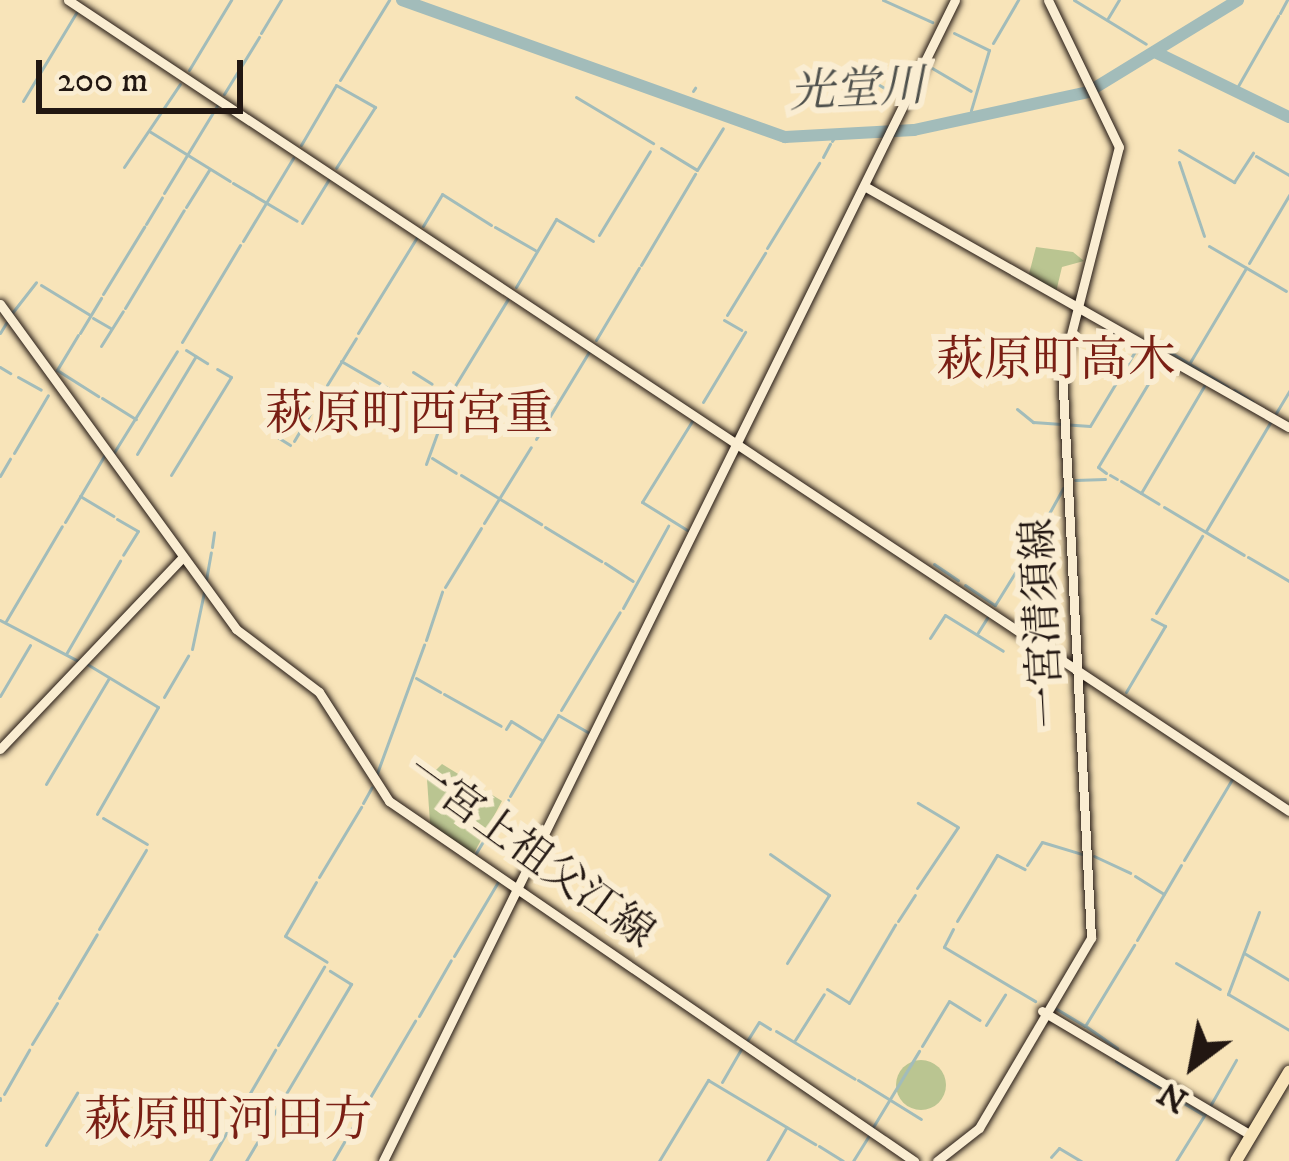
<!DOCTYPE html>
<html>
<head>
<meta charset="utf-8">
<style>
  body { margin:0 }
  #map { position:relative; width:1289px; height:1161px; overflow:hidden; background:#f8e4b9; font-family:"IM FELL DW Pica","Noto Serif JP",serif }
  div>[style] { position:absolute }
  .green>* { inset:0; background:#bac591 }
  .round { border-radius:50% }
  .stream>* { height:3px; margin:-1.5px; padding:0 1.5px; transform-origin:1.5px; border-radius:1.5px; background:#a2bcba }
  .river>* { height:12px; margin:-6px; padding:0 6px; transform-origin:6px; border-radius:6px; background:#a2bcba }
  .roads { filter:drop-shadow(0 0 3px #221712) drop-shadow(0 0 3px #221712) }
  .secondary>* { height:9px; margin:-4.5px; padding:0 4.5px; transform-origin:4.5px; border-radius:4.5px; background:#faedd2 }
  .highway>* { height:12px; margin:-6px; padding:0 6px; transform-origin:6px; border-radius:6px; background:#f8e4b9 }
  span { translate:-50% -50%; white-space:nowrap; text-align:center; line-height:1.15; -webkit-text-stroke:12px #faedd2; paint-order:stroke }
  .street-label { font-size:42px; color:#221712 }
  .water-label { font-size:45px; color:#4f514d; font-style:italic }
  .quarter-label { font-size:48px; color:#7a1f14 }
  .north { position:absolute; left:1133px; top:1005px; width:120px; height:120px; -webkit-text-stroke:9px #faedd2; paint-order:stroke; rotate:212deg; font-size:33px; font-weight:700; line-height:48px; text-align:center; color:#221712 }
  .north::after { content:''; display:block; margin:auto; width:42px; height:54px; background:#221712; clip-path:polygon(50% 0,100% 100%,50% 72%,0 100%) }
  .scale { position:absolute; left:36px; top:60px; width:207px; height:54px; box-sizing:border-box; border:6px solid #221712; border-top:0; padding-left:15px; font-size:36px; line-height:42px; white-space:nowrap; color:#221712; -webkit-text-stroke:9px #faedd2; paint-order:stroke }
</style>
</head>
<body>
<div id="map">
  <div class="green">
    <div style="clip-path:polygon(1036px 247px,1073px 252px,1084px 261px,1062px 267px,1056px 292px,1029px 274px)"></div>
    <div style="clip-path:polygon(442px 764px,502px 801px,473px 855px,430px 823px,427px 779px)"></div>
    <div class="round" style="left:896px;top:1060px;width:50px;height:50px"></div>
  </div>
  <div class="stream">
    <div style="left:883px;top:0;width:54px;rotate:24.2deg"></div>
    <div style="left:1074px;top:0;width:84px;rotate:31.4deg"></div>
    <div style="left:1280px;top:13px;width:15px;rotate:-62deg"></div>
    <div style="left:1108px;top:18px;width:21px;rotate:-59deg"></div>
    <div style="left:261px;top:33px;width:39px;rotate:-59deg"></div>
    <div style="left:954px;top:33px;width:39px;rotate:26deg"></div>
    <div style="left:989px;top:50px;width:63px;rotate:106.7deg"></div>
    <div style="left:993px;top:43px;width:50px;rotate:-59.8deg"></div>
    <div style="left:932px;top:68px;width:45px;rotate:30.5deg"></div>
    <div style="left:189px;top:70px;width:82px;rotate:-59deg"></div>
    <div style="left:340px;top:80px;width:94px;rotate:-58.5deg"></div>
    <div style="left:1238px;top:86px;width:81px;rotate:-60.3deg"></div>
    <div style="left:693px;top:91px;width:4px;rotate:-56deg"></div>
    <div style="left:224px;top:94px;width:67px;rotate:-58.4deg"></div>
    <div style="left:576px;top:97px;width:90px;rotate:30.9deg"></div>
    <div style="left:23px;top:101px;width:103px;rotate:-58.9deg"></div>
    <div style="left:862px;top:105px;width:26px;rotate:-58deg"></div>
    <div style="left:876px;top:83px;width:29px;rotate:31deg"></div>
    <div style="left:149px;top:131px;width:95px;rotate:31.7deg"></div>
    <div style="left:832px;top:141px;width:6px;rotate:-59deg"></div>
    <div style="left:301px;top:145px;width:69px;rotate:-59.7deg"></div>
    <div style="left:336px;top:85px;width:45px;rotate:29.4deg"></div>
    <div style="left:375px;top:107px;width:72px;rotate:122.6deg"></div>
    <div style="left:661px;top:148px;width:42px;rotate:31.4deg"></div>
    <div style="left:697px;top:170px;width:49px;rotate:-58.2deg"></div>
    <div style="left:1179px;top:150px;width:64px;rotate:30.2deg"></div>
    <div style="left:1234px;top:182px;width:35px;rotate:-57deg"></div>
    <div style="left:1256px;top:156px;width:38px;rotate:30deg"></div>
    <div style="left:823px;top:157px;width:15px;rotate:-62deg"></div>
    <div style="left:1179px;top:162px;width:78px;rotate:71.3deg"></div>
    <div style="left:124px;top:167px;width:100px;rotate:-56deg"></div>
    <div style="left:233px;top:183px;width:74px;rotate:30.7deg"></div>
    <div style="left:164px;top:193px;width:102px;rotate:-58.7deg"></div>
    <div style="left:186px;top:207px;width:44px;rotate:-58.1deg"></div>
    <div style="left:302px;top:223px;width:52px;rotate:-58.5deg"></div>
    <div style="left:146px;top:224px;width:31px;rotate:-59deg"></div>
    <div style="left:423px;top:226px;width:37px;rotate:-59deg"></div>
    <div style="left:442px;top:194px;width:58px;rotate:32.3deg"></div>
    <div style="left:495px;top:227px;width:46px;rotate:29.9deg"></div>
    <div style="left:599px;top:235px;width:98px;rotate:-58.7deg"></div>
    <div style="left:243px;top:241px;width:97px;rotate:-58.9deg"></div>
    <div style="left:1209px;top:246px;width:89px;rotate:30.3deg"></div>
    <div style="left:767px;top:248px;width:100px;rotate:-58.5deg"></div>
    <div style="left:1249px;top:263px;width:79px;rotate:-59.5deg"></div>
    <div style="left:641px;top:265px;width:106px;rotate:-59.3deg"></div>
    <div style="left:41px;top:285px;width:57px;rotate:31.5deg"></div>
    <div style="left:516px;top:287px;width:79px;rotate:-59.5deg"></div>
    <div style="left:556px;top:219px;width:43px;rotate:30.7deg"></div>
    <div style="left:103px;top:294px;width:79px;rotate:-58.5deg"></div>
    <div style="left:125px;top:308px;width:114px;rotate:-59deg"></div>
    <div style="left:12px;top:313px;width:39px;rotate:-52deg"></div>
    <div style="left:727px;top:315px;width:73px;rotate:-58.5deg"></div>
    <div style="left:93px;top:318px;width:20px;rotate:30deg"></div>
    <div style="left:724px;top:320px;width:20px;rotate:30deg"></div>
    <div style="left:0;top:333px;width:12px;rotate:-59deg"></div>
    <div style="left:80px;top:333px;width:41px;rotate:-59deg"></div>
    <div style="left:358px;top:333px;width:113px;rotate:-58.4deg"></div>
    <div style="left:78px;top:335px;width:41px;rotate:121deg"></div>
    <div style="left:57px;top:370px;width:49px;rotate:32.4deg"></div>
    <div style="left:596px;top:340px;width:84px;rotate:-59.2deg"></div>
    <div style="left:1150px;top:340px;width:91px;rotate:31.1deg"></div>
    <div style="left:182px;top:342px;width:113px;rotate:-59.1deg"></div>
    <div style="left:101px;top:346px;width:41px;rotate:-57.8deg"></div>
    <div style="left:186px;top:350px;width:25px;rotate:32deg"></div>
    <div style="left:341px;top:361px;width:58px;rotate:30.1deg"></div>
    <div style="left:1189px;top:364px;width:112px;rotate:-59.3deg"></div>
    <div style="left:0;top:367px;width:12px;rotate:31deg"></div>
    <div style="left:413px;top:372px;width:22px;rotate:32deg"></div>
    <div style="left:18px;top:377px;width:26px;rotate:29deg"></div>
    <div style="left:327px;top:385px;width:55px;rotate:-58.3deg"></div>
    <div style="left:453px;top:389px;width:105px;rotate:-58.6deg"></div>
    <div style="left:1234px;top:390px;width:22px;rotate:32deg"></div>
    <div style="left:102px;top:398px;width:40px;rotate:32deg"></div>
    <div style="left:703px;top:402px;width:82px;rotate:-59deg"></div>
    <div style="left:1017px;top:409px;width:21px;rotate:39deg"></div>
    <div style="left:1033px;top:422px;width:57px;rotate:4deg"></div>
    <div style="left:1090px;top:426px;width:91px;rotate:-58.9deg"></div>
    <div style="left:1276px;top:413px;width:26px;rotate:-59deg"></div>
    <div style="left:274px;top:435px;width:19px;rotate:32deg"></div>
    <div style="left:536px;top:439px;width:102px;rotate:-58.7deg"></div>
    <div style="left:294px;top:441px;width:59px;rotate:-59.5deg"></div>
    <div style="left:14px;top:453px;width:67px;rotate:-59.6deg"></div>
    <div style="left:113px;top:454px;width:121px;rotate:-58.1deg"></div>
    <div style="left:137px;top:454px;width:114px;rotate:-59deg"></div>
    <div style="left:432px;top:458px;width:28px;rotate:32deg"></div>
    <div style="left:426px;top:464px;width:73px;rotate:-70.1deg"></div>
    <div style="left:1106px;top:473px;width:10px;rotate:-143deg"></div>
    <div style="left:1098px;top:467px;width:126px;rotate:-59deg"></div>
    <div style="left:171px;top:475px;width:115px;rotate:-58.5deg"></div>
    <div style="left:231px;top:377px;width:16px;rotate:-150deg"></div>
    <div style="left:461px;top:475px;width:94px;rotate:31.5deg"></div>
    <div style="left:1110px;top:475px;width:8px;rotate:30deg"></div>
    <div style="left:0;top:476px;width:20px;rotate:-60deg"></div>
    <div style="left:1075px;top:480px;width:30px;rotate:-2deg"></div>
    <div style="left:1121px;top:481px;width:44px;rotate:31.2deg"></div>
    <div style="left:1141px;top:493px;width:124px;rotate:-59.5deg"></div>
    <div style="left:80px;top:496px;width:39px;rotate:31deg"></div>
    <div style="left:1164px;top:507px;width:93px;rotate:31deg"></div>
    <div style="left:117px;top:519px;width:24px;rotate:30deg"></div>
    <div style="left:138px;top:531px;width:28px;rotate:122deg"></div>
    <div style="left:65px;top:522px;width:77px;rotate:-59.4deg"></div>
    <div style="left:484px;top:523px;width:89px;rotate:-58.3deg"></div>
    <div style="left:545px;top:527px;width:66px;rotate:31.3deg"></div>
    <div style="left:687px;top:530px;width:53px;rotate:-148.1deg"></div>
    <div style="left:642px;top:502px;width:95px;rotate:-58.3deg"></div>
    <div style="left:1206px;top:531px;width:128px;rotate:-59.4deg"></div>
    <div style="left:1035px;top:539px;width:58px;rotate:-61.2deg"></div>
    <div style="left:212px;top:547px;width:15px;rotate:-82deg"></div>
    <div style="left:1248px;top:557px;width:48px;rotate:30.3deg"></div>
    <div style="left:605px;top:563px;width:33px;rotate:33deg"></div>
    <div style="left:934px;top:564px;width:29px;rotate:34deg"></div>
    <div style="left:206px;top:580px;width:28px;rotate:-80deg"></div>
    <div style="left:965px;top:585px;width:36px;rotate:34deg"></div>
    <div style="left:995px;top:605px;width:70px;rotate:-58.3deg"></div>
    <div style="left:445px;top:587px;width:69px;rotate:-58.6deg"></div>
    <div style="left:623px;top:608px;width:94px;rotate:-61.2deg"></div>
    <div style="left:1156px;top:613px;width:90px;rotate:-59.1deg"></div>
    <div style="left:0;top:620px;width:88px;rotate:27.7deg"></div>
    <div style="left:6px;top:621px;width:110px;rotate:-59.5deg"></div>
    <div style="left:977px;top:634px;width:19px;rotate:-58deg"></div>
    <div style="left:930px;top:638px;width:27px;rotate:-57deg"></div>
    <div style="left:945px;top:615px;width:68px;rotate:31.8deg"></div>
    <div style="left:426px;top:640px;width:51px;rotate:-71.6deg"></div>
    <div style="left:192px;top:649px;width:58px;rotate:-78.1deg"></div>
    <div style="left:66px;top:654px;width:108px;rotate:-59.9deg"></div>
    <div style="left:87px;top:664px;width:83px;rotate:31.2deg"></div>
    <div style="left:158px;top:707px;width:123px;rotate:119.7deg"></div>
    <div style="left:416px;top:678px;width:28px;rotate:30deg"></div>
    <div style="left:1126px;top:692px;width:77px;rotate:-59.4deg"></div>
    <div style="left:1165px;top:626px;width:15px;rotate:-152deg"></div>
    <div style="left:444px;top:694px;width:65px;rotate:29.3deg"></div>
    <div style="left:0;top:696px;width:59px;rotate:-59.5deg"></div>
    <div style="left:164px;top:697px;width:48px;rotate:-59.7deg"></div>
    <div style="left:561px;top:710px;width:114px;rotate:-59deg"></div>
    <div style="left:506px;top:729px;width:9px;rotate:-58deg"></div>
    <div style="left:511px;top:721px;width:36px;rotate:32deg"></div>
    <div style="left:376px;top:776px;width:140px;rotate:-69.9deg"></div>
    <div style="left:46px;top:784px;width:123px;rotate:-59.3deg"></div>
    <div style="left:510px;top:796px;width:94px;rotate:-59.3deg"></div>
    <div style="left:558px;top:715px;width:36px;rotate:30deg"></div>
    <div style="left:363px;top:803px;width:18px;rotate:-61deg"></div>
    <div style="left:103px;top:818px;width:51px;rotate:30.6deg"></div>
    <div style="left:476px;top:853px;width:62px;rotate:-58.9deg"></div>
    <div style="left:770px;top:854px;width:72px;rotate:34.8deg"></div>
    <div style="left:829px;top:895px;width:80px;rotate:121.7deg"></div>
    <div style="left:1094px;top:856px;width:40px;rotate:25deg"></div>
    <div style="left:1184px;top:860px;width:94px;rotate:-59.3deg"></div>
    <div style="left:1027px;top:865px;width:27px;rotate:-57deg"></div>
    <div style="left:1042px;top:842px;width:42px;rotate:16.7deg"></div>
    <div style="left:1135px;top:876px;width:34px;rotate:32deg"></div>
    <div style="left:319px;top:877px;width:82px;rotate:-59deg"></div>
    <div style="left:316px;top:882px;width:62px;rotate:119.9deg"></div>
    <div style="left:285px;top:936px;width:49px;rotate:31.8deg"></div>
    <div style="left:917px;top:888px;width:73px;rotate:-56.1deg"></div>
    <div style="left:958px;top:827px;width:47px;rotate:-149deg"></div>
    <div style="left:1259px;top:912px;width:88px;rotate:110.7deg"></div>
    <div style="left:1228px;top:994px;width:71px;rotate:30.5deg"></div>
    <div style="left:898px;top:921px;width:31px;rotate:-57deg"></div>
    <div style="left:957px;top:921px;width:77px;rotate:-58.8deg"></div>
    <div style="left:997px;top:855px;width:31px;rotate:27deg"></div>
    <div style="left:99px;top:929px;width:92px;rotate:-59.3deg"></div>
    <div style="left:953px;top:929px;width:20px;rotate:117deg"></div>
    <div style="left:944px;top:947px;width:106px;rotate:30.7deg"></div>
    <div style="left:1137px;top:940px;width:87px;rotate:-59.6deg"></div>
    <div style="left:1244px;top:953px;width:52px;rotate:31deg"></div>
    <div style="left:454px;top:956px;width:86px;rotate:-59.3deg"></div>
    <div style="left:1176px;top:963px;width:51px;rotate:30.6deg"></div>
    <div style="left:827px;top:989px;width:26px;rotate:32deg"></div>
    <div style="left:849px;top:1003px;width:91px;rotate:-59.5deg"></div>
    <div style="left:59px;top:998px;width:74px;rotate:-59.3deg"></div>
    <div style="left:1055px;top:1008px;width:35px;rotate:31deg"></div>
    <div style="left:1085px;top:1026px;width:95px;rotate:-58.8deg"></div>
    <div style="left:419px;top:1016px;width:64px;rotate:-60.3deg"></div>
    <div style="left:986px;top:1025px;width:36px;rotate:-58deg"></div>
    <div style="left:1087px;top:1027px;width:37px;rotate:35deg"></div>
    <div style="left:776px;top:1031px;width:92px;rotate:31.3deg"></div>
    <div style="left:795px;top:1040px;width:54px;rotate:-57.8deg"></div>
    <div style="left:747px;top:1041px;width:22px;rotate:-58deg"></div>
    <div style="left:759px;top:1022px;width:13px;rotate:32deg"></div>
    <div style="left:32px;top:1044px;width:48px;rotate:-58.6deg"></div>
    <div style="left:278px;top:1045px;width:91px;rotate:-59.5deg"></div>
    <div style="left:922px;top:1046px;width:52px;rotate:-59deg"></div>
    <div style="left:949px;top:1001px;width:36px;rotate:32deg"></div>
    <div style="left:1116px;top:1061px;width:50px;rotate:31.2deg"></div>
    <div style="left:858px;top:1080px;width:74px;rotate:31.8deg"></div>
    <div style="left:722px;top:1082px;width:39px;rotate:-60deg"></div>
    <div style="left:1165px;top:1092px;width:45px;rotate:30.5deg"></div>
    <div style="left:4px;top:1094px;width:51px;rotate:-60.4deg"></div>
    <div style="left:0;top:1098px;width:2px;rotate:90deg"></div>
    <div style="left:369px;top:1099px;width:91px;rotate:-59.5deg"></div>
    <div style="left:243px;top:1105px;width:64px;rotate:-59.8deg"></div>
    <div style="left:1210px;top:1106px;width:53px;rotate:-60.5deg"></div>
    <div style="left:873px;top:1127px;width:89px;rotate:-58.8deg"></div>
    <div style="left:46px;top:1145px;width:61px;rotate:-59.2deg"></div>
    <div style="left:819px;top:1146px;width:28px;rotate:32deg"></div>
    <div style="left:1051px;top:1157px;width:12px;rotate:-48deg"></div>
    <div style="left:1059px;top:1148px;width:26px;rotate:31deg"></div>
    <div style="left:210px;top:1161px;width:58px;rotate:-59.9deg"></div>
    <div style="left:246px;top:1161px;width:206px;rotate:-59.3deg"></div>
    <div style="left:351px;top:984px;width:25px;rotate:-148deg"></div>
    <div style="left:333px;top:1161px;width:66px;rotate:-59.9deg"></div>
    <div style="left:659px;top:1161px;width:95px;rotate:-58.8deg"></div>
    <div style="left:708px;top:1080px;width:125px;rotate:30.9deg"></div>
    <div style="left:767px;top:1161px;width:39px;rotate:-60deg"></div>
    <div style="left:853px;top:1161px;width:31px;rotate:-58deg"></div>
    <div style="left:1176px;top:1161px;width:55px;rotate:-58.3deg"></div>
  </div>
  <div class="river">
    <div style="left:402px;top:0;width:407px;rotate:19.7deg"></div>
    <div style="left:785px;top:137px;width:129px;rotate:-3.1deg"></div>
    <div style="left:914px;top:130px;width:178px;rotate:-12.3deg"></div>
    <div style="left:1088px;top:92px;width:176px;rotate:-31.5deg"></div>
    <div style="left:1155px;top:52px;width:149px;rotate:25.9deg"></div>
  </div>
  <div class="roads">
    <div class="secondary">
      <div style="left:68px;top:0;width:1466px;rotate:33.59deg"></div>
      <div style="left:866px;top:187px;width:486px;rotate:29.6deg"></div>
      <div style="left:0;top:304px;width:402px;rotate:54deg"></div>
      <div style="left:236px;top:629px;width:104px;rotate:37.2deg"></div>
      <div style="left:319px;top:692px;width:130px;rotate:57.3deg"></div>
      <div style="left:389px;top:801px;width:637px;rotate:34.44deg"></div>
      <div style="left:0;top:749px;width:265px;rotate:-46.4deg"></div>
      <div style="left:1042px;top:1011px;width:243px;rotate:30.7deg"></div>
      <div style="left:383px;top:1161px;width:1294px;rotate:-63.77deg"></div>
      <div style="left:937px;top:1161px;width:53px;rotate:-38.2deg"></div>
      <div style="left:979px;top:1128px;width:221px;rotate:-59.5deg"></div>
      <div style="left:1091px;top:938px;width:569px;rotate:-92.92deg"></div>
      <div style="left:1062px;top:370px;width:230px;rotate:-75.7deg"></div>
      <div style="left:1119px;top:147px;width:163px;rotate:-115.8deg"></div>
    </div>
    <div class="highway">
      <div style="left:1236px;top:1161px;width:104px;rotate:-59.2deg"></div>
    </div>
  </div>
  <div class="street-label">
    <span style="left:1044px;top:623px;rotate:-93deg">一宮清須線</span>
    <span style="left:530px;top:853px;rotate:36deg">一宮上祖父江線</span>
  </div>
  <div class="water-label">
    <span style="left:857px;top:91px;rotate:-3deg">光堂川</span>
  </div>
  <div class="quarter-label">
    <span style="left:1056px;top:362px">萩原町高木</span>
    <span style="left:409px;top:416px">萩原町西宮重</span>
    <span style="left:228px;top:1122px">萩原町河田方</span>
  </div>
  <div class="north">N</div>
  <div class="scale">200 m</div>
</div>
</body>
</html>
